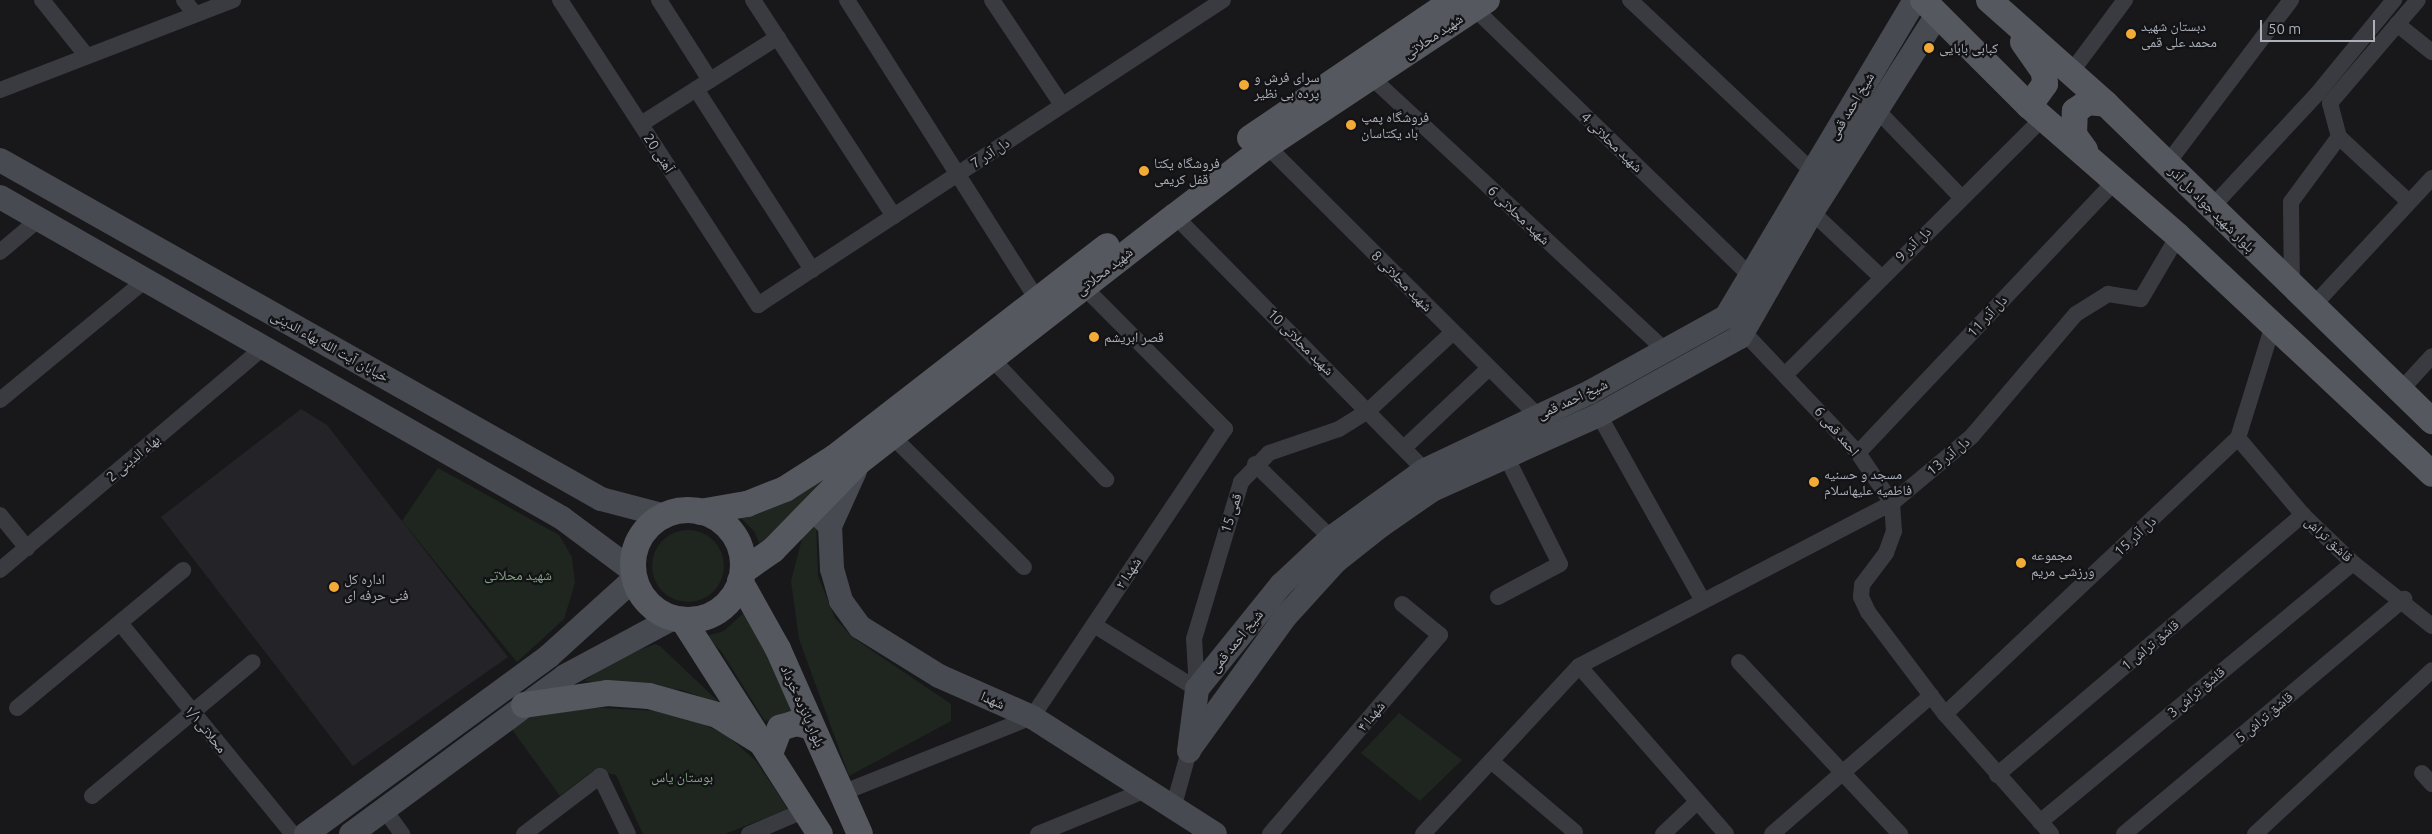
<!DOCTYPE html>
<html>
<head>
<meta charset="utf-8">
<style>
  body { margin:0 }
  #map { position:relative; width:2432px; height:834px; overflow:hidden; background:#18181b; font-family:Ubuntu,"Noto Naskh Arabic",sans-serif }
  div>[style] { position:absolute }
  .built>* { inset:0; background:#242428 }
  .green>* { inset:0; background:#1e261f }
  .round { border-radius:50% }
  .street>* { height:16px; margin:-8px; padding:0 8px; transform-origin:8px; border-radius:8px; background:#393b40 }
  .secondary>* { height:24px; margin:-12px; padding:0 12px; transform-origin:12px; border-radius:12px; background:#474a50 }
  .primary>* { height:26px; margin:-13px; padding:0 13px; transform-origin:13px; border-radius:13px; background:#55585f }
  .primary>.ring { margin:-13px; padding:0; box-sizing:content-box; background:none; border:26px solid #55585f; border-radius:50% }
  .dots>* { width:14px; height:14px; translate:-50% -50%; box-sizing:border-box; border:2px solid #131316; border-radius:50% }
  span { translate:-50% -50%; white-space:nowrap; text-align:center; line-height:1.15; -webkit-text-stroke:4.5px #131316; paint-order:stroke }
  .poi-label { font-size:14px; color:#abb0ba }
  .left { translate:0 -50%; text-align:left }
  .street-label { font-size:14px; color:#abb0ba }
  .park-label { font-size:14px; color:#82a582 }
  .scale { position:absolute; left:2260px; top:20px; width:115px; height:22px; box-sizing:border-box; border:2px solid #abb0ba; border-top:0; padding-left:6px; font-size:15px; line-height:18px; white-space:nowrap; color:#abb0ba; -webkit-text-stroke:4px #131316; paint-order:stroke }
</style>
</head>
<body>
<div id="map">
  <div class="built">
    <div style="clip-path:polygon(301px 409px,327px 425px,508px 657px,353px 766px,161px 517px)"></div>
  </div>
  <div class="green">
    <div style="clip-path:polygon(438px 468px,559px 535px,572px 557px,575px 583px,564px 619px,517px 662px,402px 521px)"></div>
    <div style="clip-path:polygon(832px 470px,762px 549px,754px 531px,738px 515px)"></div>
    <div style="clip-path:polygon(816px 520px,818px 576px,835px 618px,852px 637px,951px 704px,951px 721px,849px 776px,799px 639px,791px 581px,804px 531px)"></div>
    <div class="round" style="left:652px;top:530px;width:72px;height:72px"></div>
    <div style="clip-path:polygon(750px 607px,801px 715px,765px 721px,721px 651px,706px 636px,724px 631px)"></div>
    <div style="clip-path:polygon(655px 644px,660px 646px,722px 705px,682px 690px,584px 681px,618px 658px)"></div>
    <div style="clip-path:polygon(585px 707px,656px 711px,696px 720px,729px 737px,756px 761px,788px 809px,725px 834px,643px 834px,616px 775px,594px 770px,560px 796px,511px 728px,535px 715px)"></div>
    <div style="clip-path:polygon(1399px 713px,1462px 760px,1420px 801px,1361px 753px)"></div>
  </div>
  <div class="street">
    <div style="left:42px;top:0;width:70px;rotate:51.3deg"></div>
    <div style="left:184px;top:0;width:18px;rotate:52deg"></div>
    <div style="left:560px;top:0;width:364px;rotate:57deg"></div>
    <div style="left:758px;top:305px;width:556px;rotate:-33.26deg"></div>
    <div style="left:659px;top:0;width:95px;rotate:57.5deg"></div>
    <div style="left:753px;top:0;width:258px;rotate:56.9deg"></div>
    <div style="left:847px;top:0;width:354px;rotate:57.6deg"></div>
    <div style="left:992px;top:0;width:126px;rotate:56.3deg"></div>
    <div style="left:1630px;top:0;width:250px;rotate:43.2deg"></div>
    <div style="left:1474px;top:8px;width:385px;rotate:44.1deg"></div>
    <div style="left:2397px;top:24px;width:45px;rotate:38.7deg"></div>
    <div style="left:2072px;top:71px;width:89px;rotate:-53.3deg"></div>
    <div style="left:1371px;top:77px;width:404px;rotate:42.9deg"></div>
    <div style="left:696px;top:89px;width:215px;rotate:57.3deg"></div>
    <div style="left:0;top:90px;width:250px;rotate:-21.1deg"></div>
    <div style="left:1876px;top:109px;width:122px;rotate:46deg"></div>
    <div style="left:641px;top:124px;width:162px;rotate:-32.4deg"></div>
    <div style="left:1267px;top:146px;width:381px;rotate:44.9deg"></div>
    <div style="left:2167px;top:164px;width:206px;rotate:-52.9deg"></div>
    <div style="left:2409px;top:202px;width:96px;rotate:-137.1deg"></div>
    <div style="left:2339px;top:137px;width:35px;rotate:-105deg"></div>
    <div style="left:2330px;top:103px;width:135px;rotate:-49.5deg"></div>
    <div style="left:2212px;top:207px;width:154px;rotate:-47.1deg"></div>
    <div style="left:2317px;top:94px;width:122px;rotate:-50.7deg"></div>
    <div style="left:1812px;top:212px;width:93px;rotate:43.3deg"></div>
    <div style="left:1175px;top:216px;width:356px;rotate:45.5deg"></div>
    <div style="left:0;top:252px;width:51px;rotate:-40.2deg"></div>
    <div style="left:2292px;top:289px;width:87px;rotate:-90.7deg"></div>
    <div style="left:2291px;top:202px;width:81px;rotate:-53.6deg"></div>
    <div style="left:2312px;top:307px;width:176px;rotate:-47.1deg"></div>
    <div style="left:1737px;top:325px;width:176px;rotate:46.6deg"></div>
    <div style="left:1858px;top:453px;width:60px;rotate:55.8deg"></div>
    <div style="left:1892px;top:503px;width:28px;rotate:86deg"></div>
    <div style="left:1894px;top:531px;width:23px;rotate:110deg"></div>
    <div style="left:1886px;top:553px;width:40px;rotate:127deg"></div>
    <div style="left:1862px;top:585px;width:12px;rotate:95deg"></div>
    <div style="left:1861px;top:597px;width:17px;rotate:65deg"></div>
    <div style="left:1868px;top:612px;width:128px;rotate:53deg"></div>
    <div style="left:1945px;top:714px;width:160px;rotate:48.5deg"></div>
    <div style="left:992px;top:359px;width:166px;rotate:46.5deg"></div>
    <div style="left:1787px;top:373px;width:361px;rotate:-44.9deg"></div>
    <div style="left:2400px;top:391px;width:47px;rotate:-47.6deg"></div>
    <div style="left:0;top:400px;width:190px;rotate:-39.5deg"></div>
    <div style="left:1599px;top:415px;width:211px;rotate:60.8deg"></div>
    <div style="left:892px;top:436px;width:186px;rotate:44.8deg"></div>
    <div style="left:2238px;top:438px;width:101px;rotate:49.8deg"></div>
    <div style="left:2303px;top:515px;width:69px;rotate:43.8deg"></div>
    <div style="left:2353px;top:563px;width:101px;rotate:38.6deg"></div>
    <div style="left:1406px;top:446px;width:114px;rotate:-43.2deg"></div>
    <div style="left:1858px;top:453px;width:376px;rotate:-46.6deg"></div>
    <div style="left:1255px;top:464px;width:106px;rotate:44.2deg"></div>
    <div style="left:0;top:515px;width:43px;rotate:50.7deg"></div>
    <div style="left:0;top:570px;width:347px;rotate:-40.2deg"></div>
    <div style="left:1498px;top:597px;width:70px;rotate:-28deg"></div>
    <div style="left:1560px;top:564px;width:121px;rotate:-116.6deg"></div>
    <div style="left:120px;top:623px;width:273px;rotate:50.7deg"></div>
    <div style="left:1094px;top:625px;width:121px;rotate:31.9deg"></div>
    <div style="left:1739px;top:662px;width:236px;rotate:46.9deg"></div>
    <div style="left:1579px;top:666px;width:223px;rotate:48.8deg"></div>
    <div style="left:1197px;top:689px;width:50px;rotate:-93.4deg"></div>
    <div style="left:1194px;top:639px;width:164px;rotate:-73.3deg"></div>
    <div style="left:1241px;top:482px;width:40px;rotate:-46deg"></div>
    <div style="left:1269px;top:453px;width:74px;rotate:-18.9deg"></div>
    <div style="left:1339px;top:429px;width:34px;rotate:-32deg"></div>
    <div style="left:1368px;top:411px;width:116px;rotate:-42.9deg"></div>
    <div style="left:17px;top:708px;width:216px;rotate:-39.7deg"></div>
    <div style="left:1945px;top:714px;width:403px;rotate:-43.3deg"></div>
    <div style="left:2238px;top:438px;width:118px;rotate:-72.8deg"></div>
    <div style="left:1491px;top:761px;width:110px;rotate:40.2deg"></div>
    <div style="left:2422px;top:773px;width:15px;rotate:48deg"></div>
    <div style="left:1997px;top:775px;width:402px;rotate:-40.4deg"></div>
    <div style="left:842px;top:793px;width:205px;rotate:-21.8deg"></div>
    <div style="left:1032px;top:717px;width:347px;rotate:-56.2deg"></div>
    <div style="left:1225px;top:429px;width:200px;rotate:-134.8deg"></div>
    <div style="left:92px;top:796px;width:209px;rotate:-39.8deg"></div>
    <div style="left:1174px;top:805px;width:56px;rotate:-74.5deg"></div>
    <div style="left:384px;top:809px;width:31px;rotate:54deg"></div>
    <div style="left:2040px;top:822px;width:406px;rotate:-39.6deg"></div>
    <div style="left:524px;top:834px;width:96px;rotate:-37.3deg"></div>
    <div style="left:600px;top:776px;width:64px;rotate:64.2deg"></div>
    <div style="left:749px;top:834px;width:64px;rotate:-23deg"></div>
    <div style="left:1038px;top:834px;width:119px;rotate:-22.2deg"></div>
    <div style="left:1270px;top:834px;width:262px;rotate:-49.5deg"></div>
    <div style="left:1440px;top:635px;width:49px;rotate:-140.8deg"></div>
    <div style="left:1423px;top:834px;width:229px;rotate:-47.1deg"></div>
    <div style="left:1579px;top:666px;width:353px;rotate:-27.5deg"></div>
    <div style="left:1892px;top:503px;width:104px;rotate:-39.9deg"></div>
    <div style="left:1972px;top:436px;width:160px;rotate:-49.6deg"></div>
    <div style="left:2076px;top:314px;width:38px;rotate:-32deg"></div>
    <div style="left:2108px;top:294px;width:33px;rotate:9deg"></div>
    <div style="left:2141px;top:299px;width:73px;rotate:-59.6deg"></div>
    <div style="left:1663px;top:834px;width:47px;rotate:-43.3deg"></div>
    <div style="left:1772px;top:834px;width:211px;rotate:-41deg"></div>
    <div style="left:2124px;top:834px;width:366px;rotate:-40deg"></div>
    <div style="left:2255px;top:834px;width:241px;rotate:-42.8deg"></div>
  </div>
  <div class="secondary">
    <div style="left:0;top:160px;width:690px;rotate:29.43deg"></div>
    <div style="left:601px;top:499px;width:67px;rotate:14.7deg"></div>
    <div style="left:0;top:197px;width:647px;rotate:29.73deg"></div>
    <div style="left:562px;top:518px;width:89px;rotate:36.7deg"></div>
    <div style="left:819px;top:515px;width:16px;rotate:45deg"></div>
    <div style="left:830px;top:526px;width:60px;rotate:-65.6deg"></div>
    <div style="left:830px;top:526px;width:43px;rotate:87.3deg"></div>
    <div style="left:832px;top:569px;width:33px;rotate:74deg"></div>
    <div style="left:841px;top:601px;width:32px;rotate:54deg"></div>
    <div style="left:860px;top:627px;width:93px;rotate:31.8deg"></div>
    <div style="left:939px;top:676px;width:102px;rotate:23.8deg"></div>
    <div style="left:1032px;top:717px;width:217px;rotate:32.6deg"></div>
    <div style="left:1191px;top:747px;width:162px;rotate:-54.1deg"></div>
    <div style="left:1286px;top:616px;width:74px;rotate:-47.7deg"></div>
    <div style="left:1336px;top:561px;width:55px;rotate:-38.3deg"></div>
    <div style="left:1379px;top:527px;width:65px;rotate:-34.9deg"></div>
    <div style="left:1432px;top:490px;width:183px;rotate:-24.2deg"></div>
    <div style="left:1599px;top:415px;width:161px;rotate:-29deg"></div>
    <div style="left:1740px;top:337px;width:144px;rotate:-60.1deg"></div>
    <div style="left:1812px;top:212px;width:233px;rotate:-57.6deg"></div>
    <div style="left:1189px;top:751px;width:63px;rotate:-82.6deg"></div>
    <div style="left:1197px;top:689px;width:134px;rotate:-51.1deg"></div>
    <div style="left:1281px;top:585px;width:69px;rotate:-43.2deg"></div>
    <div style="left:1331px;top:538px;width:116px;rotate:-35.9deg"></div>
    <div style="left:1425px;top:470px;width:183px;rotate:-25.3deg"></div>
    <div style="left:1590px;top:392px;width:155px;rotate:-28.9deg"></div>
    <div style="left:1726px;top:317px;width:369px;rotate:-59.2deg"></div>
    <div style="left:306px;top:834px;width:301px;rotate:-36.2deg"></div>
    <div style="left:549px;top:656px;width:116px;rotate:-42.2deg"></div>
    <div style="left:351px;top:834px;width:266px;rotate:-36.4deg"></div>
    <div style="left:565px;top:676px;width:123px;rotate:-28.2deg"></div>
  </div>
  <div class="primary">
    <div style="left:1923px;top:0;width:150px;rotate:45deg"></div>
    <div style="left:2029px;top:106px;width:198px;rotate:41.1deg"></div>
    <div style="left:2178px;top:236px;width:348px;rotate:43.1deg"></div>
    <div style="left:1989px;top:0;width:157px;rotate:41.6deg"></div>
    <div style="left:2106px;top:104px;width:455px;rotate:44.2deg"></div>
    <div style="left:2023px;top:42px;width:37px;rotate:55deg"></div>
    <div style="left:2044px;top:72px;width:12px;rotate:85deg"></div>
    <div style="left:2045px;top:84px;width:27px;rotate:126deg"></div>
    <div style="left:1250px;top:138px;width:246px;rotate:-34.1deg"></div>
    <div style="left:2085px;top:150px;width:19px;rotate:-126deg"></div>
    <div style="left:2074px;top:135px;width:24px;rotate:-88deg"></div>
    <div style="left:2075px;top:111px;width:16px;rotate:-35deg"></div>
    <div style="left:2088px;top:102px;width:18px;rotate:6deg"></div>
    <div class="ring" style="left:633px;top:510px;width:84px;height:84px"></div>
    <div style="left:700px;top:512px;width:48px;rotate:-9.7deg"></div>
    <div style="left:747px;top:504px;width:41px;rotate:-21.5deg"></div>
    <div style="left:785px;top:489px;width:59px;rotate:-32.6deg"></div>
    <div style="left:835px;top:457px;width:344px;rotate:-37.8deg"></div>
    <div style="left:743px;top:571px;width:37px;rotate:-35deg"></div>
    <div style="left:773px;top:550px;width:124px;rotate:-45.7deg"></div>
    <div style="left:860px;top:461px;width:399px;rotate:-37.9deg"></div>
    <div style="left:1175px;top:216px;width:116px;rotate:-37.3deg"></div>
    <div style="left:1267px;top:146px;width:264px;rotate:-33.6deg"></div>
    <div style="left:740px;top:581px;width:78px;rotate:60.8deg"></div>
    <div style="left:778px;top:649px;width:202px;rotate:66.1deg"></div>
    <div style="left:683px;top:620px;width:254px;rotate:57.4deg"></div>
    <div style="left:524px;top:705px;width:84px;rotate:-8.2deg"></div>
    <div style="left:607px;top:693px;width:42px;rotate:4.1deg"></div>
    <div style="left:649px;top:696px;width:71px;rotate:15.6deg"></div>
    <div style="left:717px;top:715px;width:59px;rotate:31.8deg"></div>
    <div style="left:771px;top:751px;width:25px;rotate:-69deg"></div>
    <div style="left:780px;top:728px;width:17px;rotate:-17deg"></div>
    <div style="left:796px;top:723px;width:16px;rotate:14deg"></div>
  </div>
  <div class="dots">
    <div style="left:2131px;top:34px;background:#f3ab38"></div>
    <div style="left:1929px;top:48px;background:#f3ab38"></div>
    <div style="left:1244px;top:85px;background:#f3ab38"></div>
    <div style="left:1351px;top:125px;background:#f3ab38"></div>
    <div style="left:1144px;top:171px;background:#f3ab38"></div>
    <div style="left:1094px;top:337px;background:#f3ab38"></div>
    <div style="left:1814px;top:482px;background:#f3ab38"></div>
    <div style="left:2021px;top:563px;background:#f3ab38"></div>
    <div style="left:334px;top:587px;background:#f3ab38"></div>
  </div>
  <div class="poi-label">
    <span class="left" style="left:2141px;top:34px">دبستان شهید<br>محمد علی قمی</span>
    <span class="left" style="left:1939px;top:48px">کبابی بابایی</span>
    <span class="left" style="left:1254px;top:85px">سرای فرش و<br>پرده بی نظیر</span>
    <span class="left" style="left:1361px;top:125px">فروشگاه پمپ<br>باد یکتاسان</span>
    <span class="left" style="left:1154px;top:171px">فروشگاه یکتا<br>قفل کریمی</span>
    <span class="left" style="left:1104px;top:337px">قصر ابریشم</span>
    <span class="left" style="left:1824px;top:482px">مسجد و حسنیه<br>فاطمیه علیهاسلام</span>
    <span class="left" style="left:2031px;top:563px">مجموعه<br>ورزشی مریم</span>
    <span class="left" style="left:344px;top:587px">اداره کل<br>فنی حرفه ای</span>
  </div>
  <div class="street-label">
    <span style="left:1433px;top:36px;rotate:-34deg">شهید محلاتی</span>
    <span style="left:1851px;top:106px;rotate:-59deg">شیخ احمد قمی</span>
    <span style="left:1612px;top:142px;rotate:44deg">شهید محلاتی 4</span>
    <span style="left:659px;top:153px;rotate:57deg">آهنی 20</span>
    <span style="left:990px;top:153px;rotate:-33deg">دل آذر 7</span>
    <span style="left:2212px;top:209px;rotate:45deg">بلوار شهید جواد دل آذر</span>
    <span style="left:1519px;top:215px;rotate:43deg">شهید محلاتی 6</span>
    <span style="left:1913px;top:244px;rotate:-44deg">دل آذر 9</span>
    <span style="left:1104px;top:271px;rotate:-38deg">شهید محلاتی</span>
    <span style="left:1402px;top:281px;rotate:45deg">شهید محلاتی 8</span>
    <span style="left:1987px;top:316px;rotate:-47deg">دل آذر 11</span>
    <span style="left:1301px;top:342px;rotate:45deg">شهید محلاتی 10</span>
    <span style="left:330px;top:346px;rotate:29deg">خیابان آیت الله بهاء الدینی</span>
    <span style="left:1572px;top:399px;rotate:-25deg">شیخ احمد قمی</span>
    <span style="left:1837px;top:431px;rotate:49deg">احمد قمی 6</span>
    <span style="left:1948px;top:456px;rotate:-40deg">دل آذر 13</span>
    <span style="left:133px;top:458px;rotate:-40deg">بهاء الدینی 2</span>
    <span style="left:1231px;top:513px;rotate:-72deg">قمی 15</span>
    <span style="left:2135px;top:536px;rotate:-43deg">دل آذر 15</span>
    <span style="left:2329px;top:539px;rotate:43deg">قاشق تراش</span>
    <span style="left:1128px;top:573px;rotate:-56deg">شهدا ۲</span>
    <span style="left:1236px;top:641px;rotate:-51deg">شیخ احمد قمی</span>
    <span style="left:2150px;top:645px;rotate:-40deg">قاشق تراش 1</span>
    <span style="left:2196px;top:692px;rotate:-40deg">قاشق تراش 3</span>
    <span style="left:993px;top:700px;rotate:24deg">شهدا</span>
    <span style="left:803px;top:706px;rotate:66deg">بلوار پانزده خرداد</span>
    <span style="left:1371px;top:716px;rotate:-50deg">شهدا ۴</span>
    <span style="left:2264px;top:717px;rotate:-40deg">قاشق تراش 5</span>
    <span style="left:206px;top:729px;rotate:51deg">محلاتی۱/۱</span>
  </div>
  <div class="park-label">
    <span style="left:518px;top:575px">شهید محلاتی</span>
    <span style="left:682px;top:777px">بوستان یاس</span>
  </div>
  <div class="scale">50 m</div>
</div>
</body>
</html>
